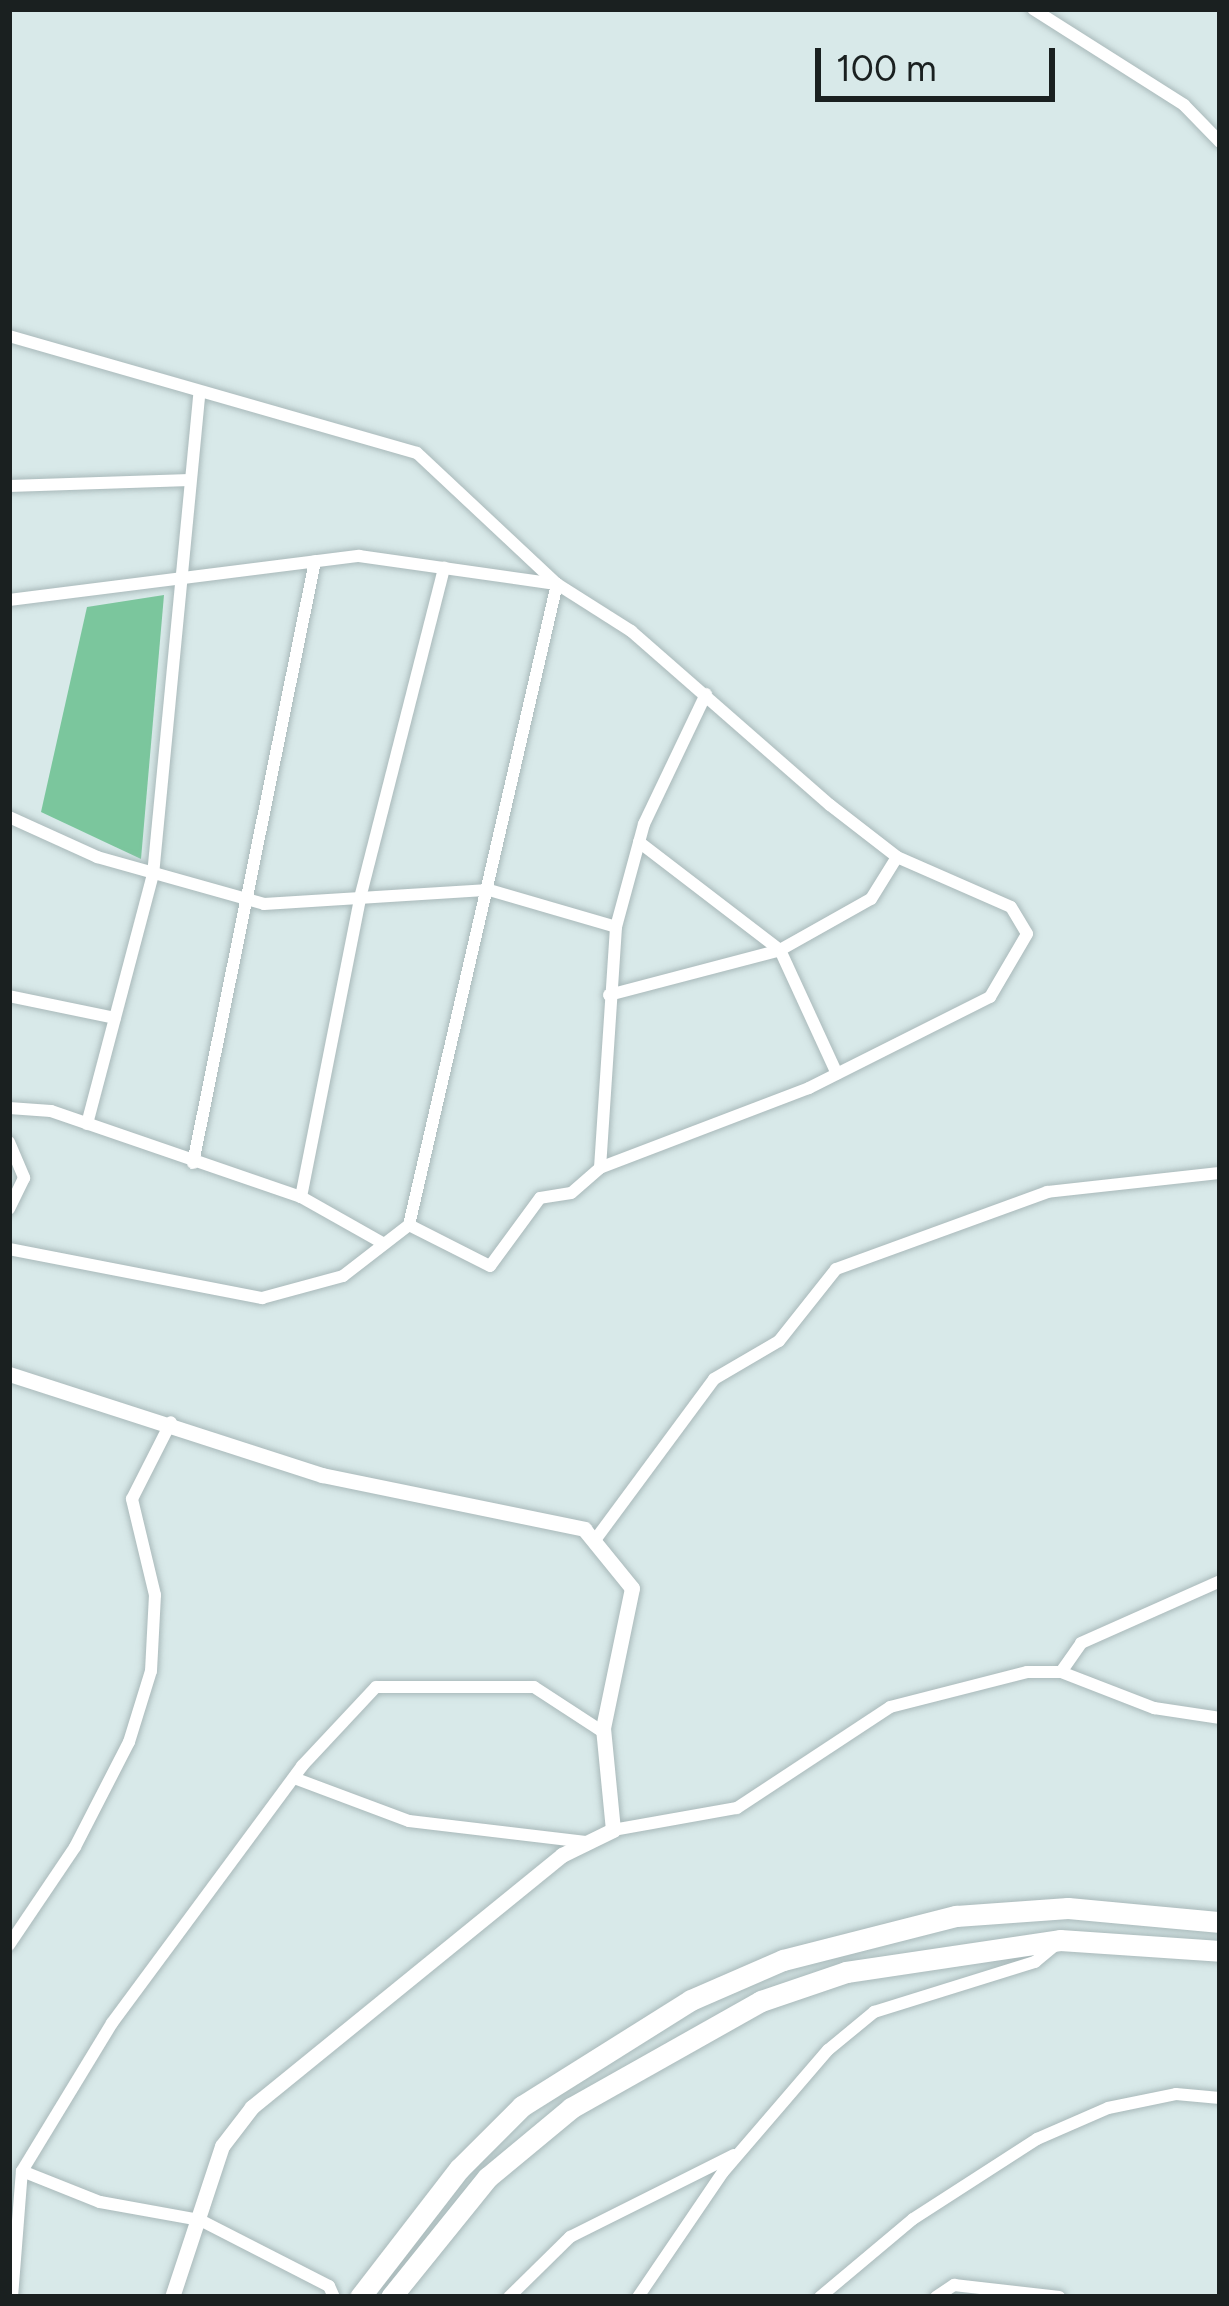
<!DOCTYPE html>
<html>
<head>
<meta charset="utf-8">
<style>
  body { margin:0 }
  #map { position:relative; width:1229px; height:2306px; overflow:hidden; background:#d8e9e9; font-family:Figtree,sans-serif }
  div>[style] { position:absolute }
  .green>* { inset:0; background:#7bc69d }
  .roads { filter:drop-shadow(0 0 3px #a9b9ba) drop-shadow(0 0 3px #a9b9ba) }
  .minor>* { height:12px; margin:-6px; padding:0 6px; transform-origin:6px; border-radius:6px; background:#fff }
  .tertiary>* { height:15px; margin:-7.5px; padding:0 7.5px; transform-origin:7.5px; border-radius:7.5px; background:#fff }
  .trunk>* { height:21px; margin:-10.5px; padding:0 10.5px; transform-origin:10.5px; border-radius:10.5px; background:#fff }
  span { translate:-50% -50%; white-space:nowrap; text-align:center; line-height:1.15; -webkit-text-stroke:12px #d8e9e9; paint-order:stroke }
  .frame { position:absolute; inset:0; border:12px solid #1a2020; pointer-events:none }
  .scale { position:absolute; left:815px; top:48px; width:240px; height:54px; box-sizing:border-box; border:6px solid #1a2020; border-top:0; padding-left:15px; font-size:36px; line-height:42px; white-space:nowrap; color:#1a2020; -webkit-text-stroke:9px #d8e9e9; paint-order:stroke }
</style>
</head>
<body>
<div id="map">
  <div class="green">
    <div style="clip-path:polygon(164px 595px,141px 859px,41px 812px,87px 607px)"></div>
  </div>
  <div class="roads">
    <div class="minor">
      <div style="left:1033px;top:9px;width:179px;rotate:32.4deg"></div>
      <div style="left:1184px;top:105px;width:52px;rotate:45.8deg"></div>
      <div style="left:9px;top:336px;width:424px;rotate:16deg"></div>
      <div style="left:417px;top:453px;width:192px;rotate:43.1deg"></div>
      <div style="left:557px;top:584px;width:88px;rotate:32.4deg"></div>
      <div style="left:631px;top:631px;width:264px;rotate:41.2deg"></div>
      <div style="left:830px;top:805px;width:85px;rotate:37.8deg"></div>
      <div style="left:897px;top:857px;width:124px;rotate:23.7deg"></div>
      <div style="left:1011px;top:907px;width:31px;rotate:59deg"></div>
      <div style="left:1027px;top:934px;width:73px;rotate:120.4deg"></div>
      <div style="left:990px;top:997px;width:203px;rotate:153.3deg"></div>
      <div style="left:809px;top:1088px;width:224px;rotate:159.1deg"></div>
      <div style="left:600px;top:1168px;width:38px;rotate:139deg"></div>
      <div style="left:571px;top:1193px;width:31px;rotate:171deg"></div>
      <div style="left:540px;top:1198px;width:84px;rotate:126.3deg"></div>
      <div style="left:490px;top:1266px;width:91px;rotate:-153.2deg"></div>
      <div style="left:9px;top:486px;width:181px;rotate:-1.9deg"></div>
      <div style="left:9px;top:600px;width:353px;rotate:-7.2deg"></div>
      <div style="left:359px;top:556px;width:199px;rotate:8.1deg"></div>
      <div style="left:9px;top:817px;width:97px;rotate:24.4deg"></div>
      <div style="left:97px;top:857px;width:173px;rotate:15.7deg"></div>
      <div style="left:264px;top:904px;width:225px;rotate:-3.6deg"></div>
      <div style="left:489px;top:890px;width:132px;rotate:16.2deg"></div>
      <div style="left:639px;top:842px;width:178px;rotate:37.5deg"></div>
      <div style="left:780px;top:950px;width:104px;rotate:-29.3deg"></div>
      <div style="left:871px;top:899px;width:49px;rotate:-58.2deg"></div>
      <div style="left:609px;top:995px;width:177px;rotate:-14.7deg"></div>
      <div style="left:780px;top:950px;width:136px;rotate:65.3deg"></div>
      <div style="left:9px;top:996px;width:108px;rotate:11.7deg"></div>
      <div style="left:9px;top:1108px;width:42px;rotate:4.1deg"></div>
      <div style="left:51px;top:1111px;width:264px;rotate:19deg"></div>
      <div style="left:301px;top:1197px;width:92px;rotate:29.4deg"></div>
      <div style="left:87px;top:1124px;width:258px;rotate:-75.2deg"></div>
      <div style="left:153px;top:875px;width:482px;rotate:-84.5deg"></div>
      <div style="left:9px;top:1142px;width:39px;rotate:67deg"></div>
      <div style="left:24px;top:1178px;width:34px;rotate:116deg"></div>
      <div style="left:193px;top:1163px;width:614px;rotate:-78.54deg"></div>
      <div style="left:600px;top:1168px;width:242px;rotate:-86.2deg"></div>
      <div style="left:616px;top:927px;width:107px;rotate:-74.8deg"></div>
      <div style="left:644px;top:824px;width:144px;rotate:-64.5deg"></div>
      <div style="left:301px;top:1197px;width:305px;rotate:-78.8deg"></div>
      <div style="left:360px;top:898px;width:341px;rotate:-75.7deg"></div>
      <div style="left:9px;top:1249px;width:258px;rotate:11deg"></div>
      <div style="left:262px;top:1298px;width:84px;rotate:-15.2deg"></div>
      <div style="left:343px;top:1276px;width:83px;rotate:-37.7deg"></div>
      <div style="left:409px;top:1225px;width:658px;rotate:-77deg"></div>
      <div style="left:595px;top:1540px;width:200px;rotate:-53.5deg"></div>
      <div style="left:714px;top:1379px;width:75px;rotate:-30.3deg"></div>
      <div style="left:779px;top:1341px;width:92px;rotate:-51.6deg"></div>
      <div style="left:836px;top:1269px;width:225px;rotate:-20deg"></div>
      <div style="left:1047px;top:1192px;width:174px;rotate:-6.3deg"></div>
      <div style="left:1061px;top:1672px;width:35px;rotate:-55deg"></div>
      <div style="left:1081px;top:1643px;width:152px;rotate:-24deg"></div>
      <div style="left:294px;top:1778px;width:123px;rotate:20.5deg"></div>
      <div style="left:409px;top:1821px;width:178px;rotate:6.8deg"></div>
      <div style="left:613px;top:1830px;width:126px;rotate:-10.1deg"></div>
      <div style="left:737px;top:1808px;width:183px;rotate:-33.4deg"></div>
      <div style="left:890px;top:1707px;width:141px;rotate:-14.3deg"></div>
      <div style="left:1027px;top:1672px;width:34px"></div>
      <div style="left:1061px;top:1672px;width:100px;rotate:21.2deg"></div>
      <div style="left:1154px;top:1708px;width:67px;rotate:8.6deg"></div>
      <div style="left:9px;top:1945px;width:118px;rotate:-56deg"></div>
      <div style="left:75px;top:1847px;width:118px;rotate:-62.8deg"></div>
      <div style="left:129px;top:1742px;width:74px;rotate:-72.8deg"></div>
      <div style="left:151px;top:1671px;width:76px;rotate:-87deg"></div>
      <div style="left:155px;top:1595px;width:99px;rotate:-103.5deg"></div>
      <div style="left:132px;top:1499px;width:86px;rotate:-63.1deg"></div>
      <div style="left:22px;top:2171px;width:173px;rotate:-58.7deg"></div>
      <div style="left:112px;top:2023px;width:320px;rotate:-53.5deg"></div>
      <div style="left:302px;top:1766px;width:108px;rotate:-46.9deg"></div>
      <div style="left:376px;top:1687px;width:158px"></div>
      <div style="left:534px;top:1687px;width:82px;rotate:33.1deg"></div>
      <div style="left:12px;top:2297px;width:126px;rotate:-85.5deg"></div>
      <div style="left:22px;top:2171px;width:84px;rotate:21.7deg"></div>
      <div style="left:100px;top:2202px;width:102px;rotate:10.2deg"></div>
      <div style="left:200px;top:2220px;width:145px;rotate:27.1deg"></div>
      <div style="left:329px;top:2286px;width:12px;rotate:66deg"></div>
      <div style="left:509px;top:2297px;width:86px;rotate:-44.5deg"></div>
      <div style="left:570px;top:2237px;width:183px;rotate:-26.6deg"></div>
      <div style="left:638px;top:2297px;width:151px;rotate:-55.8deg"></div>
      <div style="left:723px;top:2172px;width:161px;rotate:-49.3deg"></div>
      <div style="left:828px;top:2050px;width:60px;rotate:-39.6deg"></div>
      <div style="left:874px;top:2012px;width:169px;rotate:-17.3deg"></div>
      <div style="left:1035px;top:1962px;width:31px;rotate:-40deg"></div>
      <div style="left:820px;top:2297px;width:121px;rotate:-40deg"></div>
      <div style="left:913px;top:2219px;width:148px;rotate:-32.8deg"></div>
      <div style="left:1037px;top:2139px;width:77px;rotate:-23.6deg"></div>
      <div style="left:1108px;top:2108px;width:69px;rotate:-11.6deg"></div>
      <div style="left:1176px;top:2094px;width:44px;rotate:5.2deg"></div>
      <div style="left:936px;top:2297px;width:22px;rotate:-34deg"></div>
      <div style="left:954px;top:2285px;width:106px;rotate:6.5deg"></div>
    </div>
    <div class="tertiary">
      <div style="left:9px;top:1374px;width:329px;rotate:17.9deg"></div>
      <div style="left:322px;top:1475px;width:268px;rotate:11.6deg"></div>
      <div style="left:584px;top:1529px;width:76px;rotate:50.9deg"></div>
      <div style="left:632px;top:1588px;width:143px;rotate:101.7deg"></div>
      <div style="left:603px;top:1728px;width:102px;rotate:84.4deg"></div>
      <div style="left:613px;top:1830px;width:57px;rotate:153.9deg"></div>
      <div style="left:562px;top:1855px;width:400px;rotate:140.9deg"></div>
      <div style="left:252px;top:2107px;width:49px;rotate:127.6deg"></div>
      <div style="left:222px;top:2146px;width:159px;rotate:108.3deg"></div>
    </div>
    <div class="trunk">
      <div style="left:360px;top:2297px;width:162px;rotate:-52.3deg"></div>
      <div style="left:459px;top:2169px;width:89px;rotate:-45deg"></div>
      <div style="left:522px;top:2106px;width:199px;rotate:-32.1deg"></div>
      <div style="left:691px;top:2000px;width:100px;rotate:-23.5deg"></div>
      <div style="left:783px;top:1960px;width:179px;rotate:-14.3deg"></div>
      <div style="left:956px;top:1916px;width:112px;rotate:-4.1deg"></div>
      <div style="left:1068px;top:1908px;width:153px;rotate:5.3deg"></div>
      <div style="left:391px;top:2297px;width:154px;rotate:-51.1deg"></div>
      <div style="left:488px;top:2177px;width:108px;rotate:-39.7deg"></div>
      <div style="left:571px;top:2108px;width:218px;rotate:-29.4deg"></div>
      <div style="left:761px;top:2001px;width:90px;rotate:-18.8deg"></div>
      <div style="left:846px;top:1972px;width:216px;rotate:-8.5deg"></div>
      <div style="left:1060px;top:1940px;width:160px;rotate:3.9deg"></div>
    </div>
  </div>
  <div class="frame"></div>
  <div class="scale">100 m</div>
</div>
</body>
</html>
